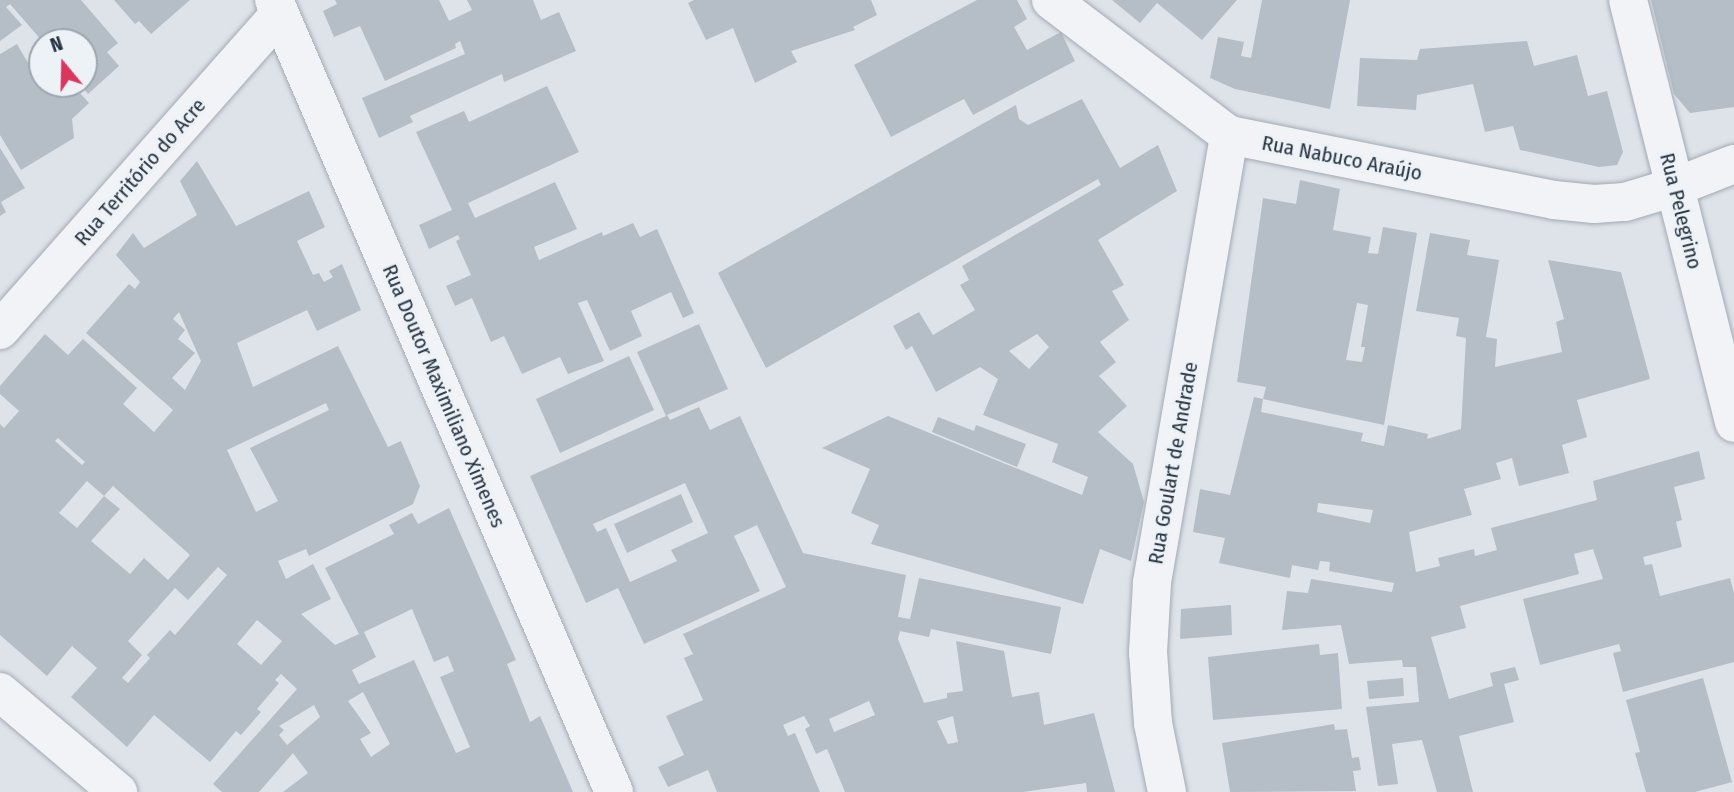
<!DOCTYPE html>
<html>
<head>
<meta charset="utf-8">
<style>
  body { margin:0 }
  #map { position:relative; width:1734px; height:792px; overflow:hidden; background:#dee3e9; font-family:"Fira Sans Condensed",sans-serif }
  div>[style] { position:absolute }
  .building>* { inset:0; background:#b5bdc6 }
  .roads { filter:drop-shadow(0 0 2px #a3aab3) drop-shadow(0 0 2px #a3aab3) }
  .street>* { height:38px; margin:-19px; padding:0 19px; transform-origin:19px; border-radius:19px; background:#f1f3f7 }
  span { translate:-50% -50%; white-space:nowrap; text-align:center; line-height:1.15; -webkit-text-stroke:6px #edf2f6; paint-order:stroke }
  .street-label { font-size:21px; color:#263241 }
  .north { position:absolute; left:28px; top:28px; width:70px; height:70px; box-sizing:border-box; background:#edf2f6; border:2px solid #9da5ae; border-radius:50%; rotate:341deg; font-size:19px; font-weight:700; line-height:28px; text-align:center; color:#263241 }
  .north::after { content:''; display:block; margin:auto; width:24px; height:32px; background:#d9375e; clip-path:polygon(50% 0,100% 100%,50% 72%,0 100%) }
</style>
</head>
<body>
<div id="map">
  <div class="building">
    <div style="clip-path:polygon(0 0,81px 0,118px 43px,107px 52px,119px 66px,88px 94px,80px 84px,84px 84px,84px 42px,43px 42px,10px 4px,6px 7px,22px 25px,0 41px)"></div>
    <div style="clip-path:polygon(114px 0,190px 0,151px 34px,139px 21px,135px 24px)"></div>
    <div style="clip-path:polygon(335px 0,439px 0,449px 21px,472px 10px,467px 0,533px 0,541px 20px,559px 12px,576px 51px,504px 82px,502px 74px,410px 116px,413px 122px,379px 138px,362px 98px,465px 54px,460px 41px,455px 44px,456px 48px,385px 81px,360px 26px,334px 37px,323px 11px,337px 4px)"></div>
    <div style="clip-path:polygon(694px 0,871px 0,877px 15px,853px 27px,855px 30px,791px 51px,797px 62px,755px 83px,733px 28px,706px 40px,688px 3px)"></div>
    <div style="clip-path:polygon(977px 0,1017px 0,1027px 19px,1014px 27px,1027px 50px,1061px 32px,1075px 61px,973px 115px,964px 99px,891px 137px,854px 65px)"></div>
    <div style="clip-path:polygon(1112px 0,1237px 0,1202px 40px,1157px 3px,1140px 23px)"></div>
    <div style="clip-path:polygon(1262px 0,1350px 0,1330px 109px,1235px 89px,1210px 78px,1218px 37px,1244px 42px,1241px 56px,1251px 58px)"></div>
    <div style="clip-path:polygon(1651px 0,1734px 0,1734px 107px,1690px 113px,1674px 94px)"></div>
    <div style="clip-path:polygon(1527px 41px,1534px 66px,1577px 55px,1588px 96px,1607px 91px,1623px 152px,1617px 165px,1599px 167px,1520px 150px,1513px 126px,1485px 132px,1473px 84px,1417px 95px,1416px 110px,1357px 106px,1360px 58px,1417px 60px,1420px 49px)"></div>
    <div style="clip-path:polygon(17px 44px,43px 89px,49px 84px,72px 84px,89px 103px,72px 119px,74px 138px,21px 170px,0 135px,0 54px)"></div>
    <div style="clip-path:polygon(547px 86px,579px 152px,468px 203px,475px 218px,555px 182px,577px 229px,534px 247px,539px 260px,602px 232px,603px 236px,633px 223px,640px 237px,657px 229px,694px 313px,683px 318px,671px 292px,631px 311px,642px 336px,610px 351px,587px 300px,578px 303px,604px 361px,568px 374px,560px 357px,522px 374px,504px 336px,491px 342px,472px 298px,455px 306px,446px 286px,471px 275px,456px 241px,460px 239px,458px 235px,429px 249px,419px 225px,452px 210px,416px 132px,464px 111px,469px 122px)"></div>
    <div style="clip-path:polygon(evenodd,1082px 99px,1120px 168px,1158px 145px,1177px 191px,1098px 240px,1124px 285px,1112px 291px,1129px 320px,1100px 342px,1116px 362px,1099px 376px,1127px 406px,1098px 432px,1133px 464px,1144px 502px,1131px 561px,1100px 549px,1083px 604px,871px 544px,879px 525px,851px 513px,870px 469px,822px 448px,888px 416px,1082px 495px,1088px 477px,1052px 462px,1058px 444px,983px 415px,998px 379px,980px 367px,936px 392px,912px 346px,906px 350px,893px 326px,919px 312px,933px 335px,975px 310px,960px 285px,969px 280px,962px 266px,1101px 185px,1098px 179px,766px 368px,718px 273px,1016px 105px,1019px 119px,1028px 125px,1082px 99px,1037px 334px,1049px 347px,1029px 369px,1009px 351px,1037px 334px)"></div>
    <div style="clip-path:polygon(0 148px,25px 188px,1px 202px,6px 212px,0 216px)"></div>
    <div style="clip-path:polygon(evenodd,197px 161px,236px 226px,309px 191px,325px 227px,297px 241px,313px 275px,319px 273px,324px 282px,333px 277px,329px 271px,342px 264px,361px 310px,317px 331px,307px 310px,237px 343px,253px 387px,338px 346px,388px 447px,401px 441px,420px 486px,413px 504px,309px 556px,306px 549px,278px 561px,286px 579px,313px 564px,331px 599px,301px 614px,335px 645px,359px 634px,325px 568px,394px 534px,389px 525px,412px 513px,418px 524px,449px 508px,516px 660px,507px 664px,530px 722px,540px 716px,573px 792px,283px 792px,308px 773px,293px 753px,259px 792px,222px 792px,213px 784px,297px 689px,281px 674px,275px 680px,279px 683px,257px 709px,261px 712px,241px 735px,236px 731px,210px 762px,154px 715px,127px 747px,71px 697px,97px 668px,72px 646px,47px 676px,0 635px,0 424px,4px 428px,19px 411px,0 394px,0 386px,45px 334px,68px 355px,83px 339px,137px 388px,123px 404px,154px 432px,173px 410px,86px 333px,129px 284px,135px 289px,140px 282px,116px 255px,133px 233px,144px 248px,197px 215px,180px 181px,197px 161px,179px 312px,201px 361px,185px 390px,172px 378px,195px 353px,178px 339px,185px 330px,173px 319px,179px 312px,197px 161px,326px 403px,329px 410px,250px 448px,278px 501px,256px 512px,227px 450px,326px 403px,197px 161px,58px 438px,85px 462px,82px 465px,55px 441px,58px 438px,197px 161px,87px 481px,104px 496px,77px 528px,59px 513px,87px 481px,197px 161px,113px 486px,190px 555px,168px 580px,144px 558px,130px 574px,91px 541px,120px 509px,104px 496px,113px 486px,197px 161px,218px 567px,227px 575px,175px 635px,170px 630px,147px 655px,150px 658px,128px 683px,122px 678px,142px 655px,128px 641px,175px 588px,188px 600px,218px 567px,197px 161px,412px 609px,434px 662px,448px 656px,454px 671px,440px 677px,470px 747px,456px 753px,414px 660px,359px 684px,352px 670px,376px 657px,364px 632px,412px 609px,197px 161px,257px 620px,282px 641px,261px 665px,237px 644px,257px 620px,197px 161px,363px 692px,390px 744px,371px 757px,360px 739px,371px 733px,348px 701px,363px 692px,197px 161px,314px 705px,320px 717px,287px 745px,279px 735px,284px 730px,279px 726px,314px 705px)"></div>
    <div style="clip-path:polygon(evenodd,1300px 180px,1340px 189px,1333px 230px,1371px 237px,1368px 253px,1378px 254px,1383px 227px,1417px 233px,1384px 425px,1263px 399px,1266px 387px,1237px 382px,1263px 198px,1296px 204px,1300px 180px,1357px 303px,1368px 305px,1361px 347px,1365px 347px,1362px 362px,1346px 360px,1357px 303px)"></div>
    <div style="clip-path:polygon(evenodd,1430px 233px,1470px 240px,1467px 255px,1499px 260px,1486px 337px,1497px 339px,1495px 367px,1562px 352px,1556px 322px,1564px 319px,1548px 260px,1621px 272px,1650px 379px,1577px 400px,1587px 437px,1562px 445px,1569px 473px,1519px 486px,1512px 458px,1496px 463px,1501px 479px,1464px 489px,1472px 515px,1409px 532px,1416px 572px,1440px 566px,1438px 558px,1474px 549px,1475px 556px,1497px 550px,1491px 528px,1597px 500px,1593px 481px,1699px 451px,1705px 479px,1674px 487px,1682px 520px,1676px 522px,1682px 547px,1643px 557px,1645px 565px,1652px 564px,1660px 596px,1730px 578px,1734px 593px,1734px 662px,1623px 692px,1613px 653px,1621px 651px,1619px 644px,1540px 665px,1523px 599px,1603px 579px,1593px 549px,1574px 554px,1579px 574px,1460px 606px,1466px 628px,1431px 637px,1449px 699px,1493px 686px,1490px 673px,1515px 667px,1519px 680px,1504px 684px,1514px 722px,1459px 736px,1473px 792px,1437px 792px,1422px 740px,1392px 744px,1398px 784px,1378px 786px,1366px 707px,1419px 702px,1416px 667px,1403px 667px,1402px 660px,1349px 664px,1341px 625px,1282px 630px,1287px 591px,1308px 593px,1311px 579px,1392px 592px,1394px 583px,1329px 571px,1330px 562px,1320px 561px,1318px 570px,1292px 565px,1290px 578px,1219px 563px,1225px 538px,1193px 532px,1200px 489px,1230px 495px,1254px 397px,1263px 399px,1261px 412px,1363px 433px,1361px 441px,1384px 446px,1388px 425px,1428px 434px,1427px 439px,1461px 429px,1466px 338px,1456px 336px,1459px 318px,1416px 311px,1430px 233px,1318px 503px,1373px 510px,1370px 523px,1317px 512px,1318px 503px)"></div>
    <div style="clip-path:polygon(evenodd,699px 324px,728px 389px,667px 415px,670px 420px,699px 407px,710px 430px,740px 416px,803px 553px,906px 575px,898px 617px,910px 619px,919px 578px,1061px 607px,1051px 654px,931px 629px,929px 637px,900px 631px,898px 639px,924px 703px,947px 698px,947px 693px,963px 691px,956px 641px,1004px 651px,1012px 697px,1039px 692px,1044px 725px,1094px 713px,1115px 792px,1087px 792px,1086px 783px,1023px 792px,845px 792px,827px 749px,816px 754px,805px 729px,810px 726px,804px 716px,783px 725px,788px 736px,795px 733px,820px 792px,717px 792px,708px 770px,668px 787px,658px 767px,684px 755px,666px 716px,703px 700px,684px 658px,693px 654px,683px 634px,786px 587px,757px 525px,734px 536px,760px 591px,644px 644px,618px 588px,586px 603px,530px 476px,666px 416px,637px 352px,699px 324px,685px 483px,708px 533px,671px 550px,677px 561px,630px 582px,606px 528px,597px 532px,593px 524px,685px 483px,699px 324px,869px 701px,875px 715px,834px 732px,829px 719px,869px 701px,699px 324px,953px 716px,958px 742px,948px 744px,937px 721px,953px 716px)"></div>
    <div style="clip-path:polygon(629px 356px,654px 410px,560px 453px,536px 399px)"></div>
    <div style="clip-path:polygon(938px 417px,974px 431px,976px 425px,1026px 444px,1017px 467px,932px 432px)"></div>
    <div style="clip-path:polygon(681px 494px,693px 522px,627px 553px,614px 524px)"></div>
    <div style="clip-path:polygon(1231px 605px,1232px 635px,1180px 639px,1181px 609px)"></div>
    <div style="clip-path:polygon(1319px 644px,1320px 655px,1338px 653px,1342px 709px,1213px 720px,1208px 657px)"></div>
    <div style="clip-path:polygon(1403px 678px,1404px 696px,1369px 699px,1367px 681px)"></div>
    <div style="clip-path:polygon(1703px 678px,1732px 782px,1695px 792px,1646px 792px,1635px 753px,1640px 752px,1626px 700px)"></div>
    <div style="clip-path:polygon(1334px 724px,1335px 730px,1347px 729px,1352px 758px,1359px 757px,1361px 770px,1353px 771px,1356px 791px,1230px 792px,1222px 743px)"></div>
  </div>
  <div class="roads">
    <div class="street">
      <div style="left:274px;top:0;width:862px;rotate:66.77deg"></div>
      <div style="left:1051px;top:0;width:223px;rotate:37.2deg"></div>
      <div style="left:1229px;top:135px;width:331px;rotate:11.3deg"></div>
      <div style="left:1554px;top:200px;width:40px;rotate:5.7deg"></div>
      <div style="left:1594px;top:204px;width:31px;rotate:-4deg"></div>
      <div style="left:1625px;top:202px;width:52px;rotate:-16.7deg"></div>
      <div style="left:1675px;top:187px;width:63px;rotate:-21.3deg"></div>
      <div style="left:1628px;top:0;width:436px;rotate:75.9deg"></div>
      <div style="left:0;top:330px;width:422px;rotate:-48.5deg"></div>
      <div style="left:0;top:692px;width:155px;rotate:40.3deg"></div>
      <div style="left:1167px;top:792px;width:70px;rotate:-101.5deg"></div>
      <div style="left:1153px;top:723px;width:71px;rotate:-94deg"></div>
      <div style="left:1148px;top:652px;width:70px;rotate:-86.7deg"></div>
      <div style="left:1152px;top:582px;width:454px;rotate:-80.2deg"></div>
    </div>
  </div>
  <div class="street-label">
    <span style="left:1342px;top:158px;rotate:11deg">Rua Nabuco Araújo</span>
    <span style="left:140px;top:172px;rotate:-49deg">Rua Território do Acre</span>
    <span style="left:1681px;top:211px;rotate:76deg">Rua Pelegrino</span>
    <span style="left:444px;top:396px;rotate:67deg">Rua Doutor Maximiliano Ximenes</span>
    <span style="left:1173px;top:463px;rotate:-80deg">Rua Goulart de Andrade</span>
  </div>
  <div class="north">N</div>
</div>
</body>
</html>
